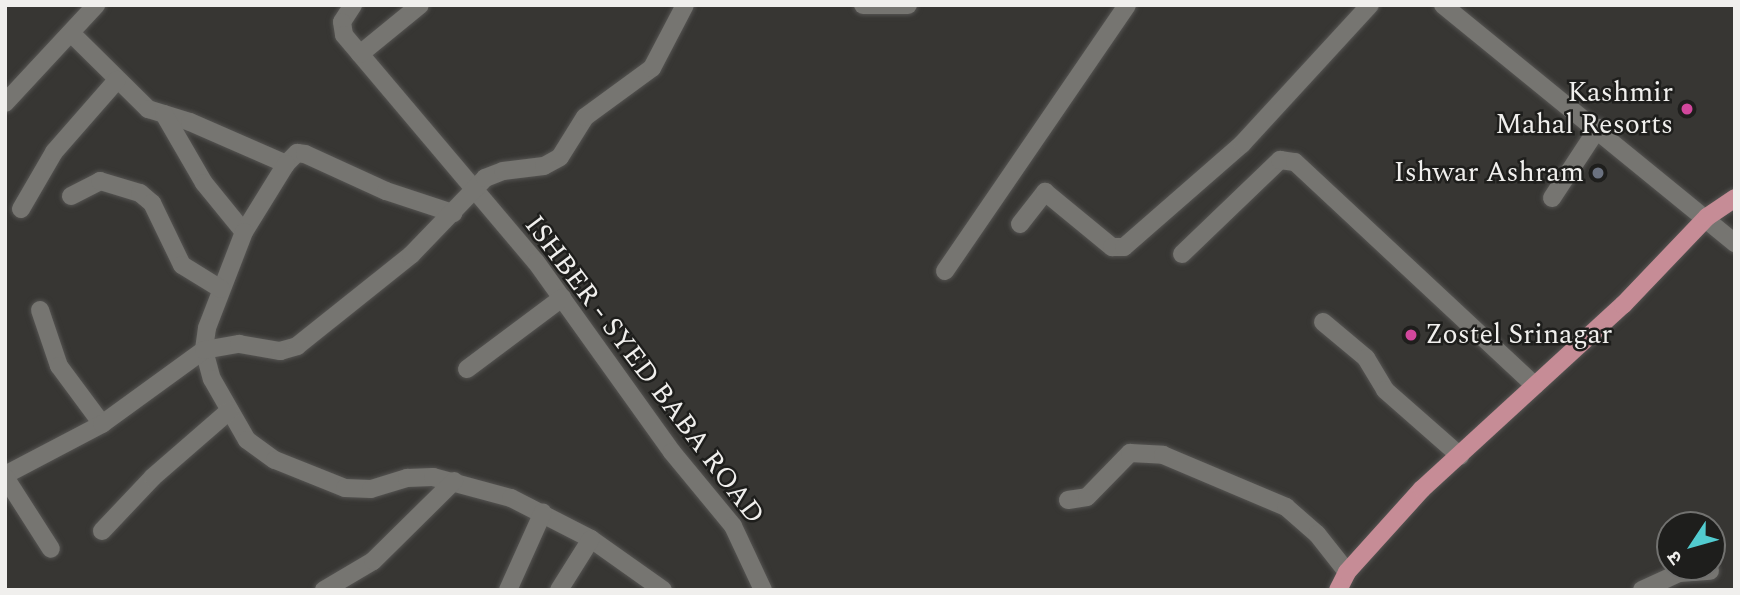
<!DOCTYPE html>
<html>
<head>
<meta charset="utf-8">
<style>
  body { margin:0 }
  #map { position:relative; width:1740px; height:595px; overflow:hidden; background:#373633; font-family:Spectral,"Noto Sans Devanagari",serif }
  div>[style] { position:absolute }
  .roads { filter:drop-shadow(0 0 2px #555452) drop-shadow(0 0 2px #555452) }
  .minor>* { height:18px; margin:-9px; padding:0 9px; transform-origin:9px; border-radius:9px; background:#767571 }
  .major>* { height:18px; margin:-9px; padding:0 9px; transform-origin:9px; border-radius:9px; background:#c68c96 }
  .dots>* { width:19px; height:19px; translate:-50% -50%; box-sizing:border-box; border:4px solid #1e1e1c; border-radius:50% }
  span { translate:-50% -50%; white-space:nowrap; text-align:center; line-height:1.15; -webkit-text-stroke:5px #1e1e1c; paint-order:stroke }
  .poi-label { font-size:28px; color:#f0efed }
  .right { translate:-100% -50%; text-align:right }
  .left { translate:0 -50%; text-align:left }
  .street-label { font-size:28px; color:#f0efed }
  .frame { position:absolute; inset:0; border:7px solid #f0efed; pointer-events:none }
  .north { position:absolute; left:1656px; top:511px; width:70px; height:70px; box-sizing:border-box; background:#1e1e1c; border:2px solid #727270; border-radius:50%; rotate:234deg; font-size:19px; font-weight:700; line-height:28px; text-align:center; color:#f0efed }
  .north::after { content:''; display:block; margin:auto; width:24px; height:32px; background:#52ccd0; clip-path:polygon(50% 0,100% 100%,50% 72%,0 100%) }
</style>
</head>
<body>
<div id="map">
  <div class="roads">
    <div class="minor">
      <div style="left:353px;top:5px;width:20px;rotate:123deg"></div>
      <div style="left:342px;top:22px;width:13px;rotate:81deg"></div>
      <div style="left:344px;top:35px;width:297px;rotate:49.8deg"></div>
      <div style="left:536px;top:262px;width:234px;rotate:54.4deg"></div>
      <div style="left:672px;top:452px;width:96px;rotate:50.5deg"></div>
      <div style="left:733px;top:526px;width:71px;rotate:64.9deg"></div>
      <div style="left:863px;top:5px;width:45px"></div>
      <div style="left:1443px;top:5px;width:377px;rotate:39.2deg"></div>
      <div style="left:72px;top:34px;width:107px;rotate:44.6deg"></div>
      <div style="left:148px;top:109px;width:44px;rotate:17.2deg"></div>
      <div style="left:190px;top:122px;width:105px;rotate:23.6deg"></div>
      <div style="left:286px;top:164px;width:16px;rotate:-45deg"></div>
      <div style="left:297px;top:153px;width:8px;rotate:7deg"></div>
      <div style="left:305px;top:154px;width:89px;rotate:24.6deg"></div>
      <div style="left:386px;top:191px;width:71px;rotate:18.2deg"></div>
      <div style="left:360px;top:54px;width:77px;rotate:-39.2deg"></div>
      <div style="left:5px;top:103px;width:134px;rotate:-47.1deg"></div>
      <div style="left:164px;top:114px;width:80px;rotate:59.9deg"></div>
      <div style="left:204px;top:183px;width:63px;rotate:50.8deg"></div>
      <div style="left:286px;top:164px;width:80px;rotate:121.7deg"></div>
      <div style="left:244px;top:232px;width:103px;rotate:111.1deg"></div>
      <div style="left:207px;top:328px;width:22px;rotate:98deg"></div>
      <div style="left:204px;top:350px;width:30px;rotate:75deg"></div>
      <div style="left:212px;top:379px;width:70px;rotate:60.2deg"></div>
      <div style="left:247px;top:440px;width:34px;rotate:36deg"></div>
      <div style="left:275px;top:460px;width:75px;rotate:21.8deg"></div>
      <div style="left:345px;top:488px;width:26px;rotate:2deg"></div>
      <div style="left:371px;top:489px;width:38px;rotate:-17deg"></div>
      <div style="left:407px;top:478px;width:26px;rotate:-2deg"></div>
      <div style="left:433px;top:477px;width:81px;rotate:15.1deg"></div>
      <div style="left:511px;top:498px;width:90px;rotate:27.1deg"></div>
      <div style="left:591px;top:539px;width:88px;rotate:35.3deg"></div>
      <div style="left:71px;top:196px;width:33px;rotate:-27deg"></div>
      <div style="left:100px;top:181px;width:42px;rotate:16.7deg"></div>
      <div style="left:140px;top:193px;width:16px;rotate:40deg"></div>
      <div style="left:152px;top:203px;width:69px;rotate:64.2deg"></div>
      <div style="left:182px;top:265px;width:46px;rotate:31.6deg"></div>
      <div style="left:1552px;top:198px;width:84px;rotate:-56.7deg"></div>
      <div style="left:21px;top:209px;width:66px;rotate:-59.9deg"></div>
      <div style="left:54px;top:152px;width:96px;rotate:-48.8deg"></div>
      <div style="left:1020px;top:224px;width:41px;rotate:-52deg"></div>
      <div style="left:1045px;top:192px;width:87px;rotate:39.4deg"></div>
      <div style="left:1112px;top:247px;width:12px"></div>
      <div style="left:1124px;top:247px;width:157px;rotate:-41.1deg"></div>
      <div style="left:1242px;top:144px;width:189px;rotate:-47.4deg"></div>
      <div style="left:1182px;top:254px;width:136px;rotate:-43.8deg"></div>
      <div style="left:1280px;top:160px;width:15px;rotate:8deg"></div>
      <div style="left:1295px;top:162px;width:328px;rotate:43deg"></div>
      <div style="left:945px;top:271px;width:322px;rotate:-55.6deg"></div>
      <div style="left:40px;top:310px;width:59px;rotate:71.3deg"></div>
      <div style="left:59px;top:366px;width:72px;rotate:53.4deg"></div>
      <div style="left:1323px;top:322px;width:56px;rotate:39.9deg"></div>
      <div style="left:1366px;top:358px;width:37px;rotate:59deg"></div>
      <div style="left:1385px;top:390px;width:100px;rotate:41.3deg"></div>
      <div style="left:467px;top:369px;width:119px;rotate:-36.8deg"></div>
      <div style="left:5px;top:475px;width:110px;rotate:-27.7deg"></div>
      <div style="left:102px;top:424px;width:126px;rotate:-36deg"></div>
      <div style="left:204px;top:350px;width:36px;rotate:-10deg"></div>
      <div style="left:239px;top:344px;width:42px;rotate:9.7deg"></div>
      <div style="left:280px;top:351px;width:18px;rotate:-16deg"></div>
      <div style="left:297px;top:346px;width:146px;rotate:-38.6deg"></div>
      <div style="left:411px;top:255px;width:107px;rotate:-46.1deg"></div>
      <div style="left:485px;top:178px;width:19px;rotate:-21deg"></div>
      <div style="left:503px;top:171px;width:41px;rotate:-7deg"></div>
      <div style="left:544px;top:166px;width:18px;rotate:-29deg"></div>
      <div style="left:560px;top:157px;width:47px;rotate:-58deg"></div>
      <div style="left:585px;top:117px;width:83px;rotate:-36.2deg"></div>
      <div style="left:652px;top:68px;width:71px;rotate:-62.4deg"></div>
      <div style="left:5px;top:477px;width:85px;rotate:57.4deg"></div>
      <div style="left:1068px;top:500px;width:19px;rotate:-9deg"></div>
      <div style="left:1087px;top:497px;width:62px;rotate:-45.7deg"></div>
      <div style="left:1130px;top:453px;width:33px;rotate:3deg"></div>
      <div style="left:1163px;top:455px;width:134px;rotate:22.9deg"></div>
      <div style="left:1286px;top:507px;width:41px;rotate:41.1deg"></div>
      <div style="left:1317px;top:534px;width:48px;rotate:51.7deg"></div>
      <div style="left:102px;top:531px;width:74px;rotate:-46.6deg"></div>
      <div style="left:153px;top:477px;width:101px;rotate:-41deg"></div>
      <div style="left:324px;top:590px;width:57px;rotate:-30.6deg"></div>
      <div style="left:373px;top:561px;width:114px;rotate:-44.6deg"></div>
      <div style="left:508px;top:590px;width:85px;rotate:-65.8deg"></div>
      <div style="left:559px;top:590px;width:60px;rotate:-57.9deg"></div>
      <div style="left:1642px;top:590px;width:41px;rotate:-24.7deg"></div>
      <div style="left:1679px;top:573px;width:31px;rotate:-4deg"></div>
    </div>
    <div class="major">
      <div style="left:1338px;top:590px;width:20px;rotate:-63deg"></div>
      <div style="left:1347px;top:572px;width:112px;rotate:-47.9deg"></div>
      <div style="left:1422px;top:489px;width:273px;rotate:-42.5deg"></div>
      <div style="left:1623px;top:305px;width:122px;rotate:-46.3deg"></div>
      <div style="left:1707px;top:217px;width:34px;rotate:-34deg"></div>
    </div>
  </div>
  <div class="dots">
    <div style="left:1687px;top:109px;background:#d1479c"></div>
    <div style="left:1598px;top:173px;background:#6b7280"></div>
    <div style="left:1411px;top:335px;background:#d1479c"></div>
  </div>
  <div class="poi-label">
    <span class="right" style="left:1673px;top:109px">Kashmir<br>Mahal Resorts</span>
    <span class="right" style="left:1584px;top:173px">Ishwar Ashram</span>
    <span class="left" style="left:1425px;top:335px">Zostel Srinagar</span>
  </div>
  <div class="street-label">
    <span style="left:644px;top:370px;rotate:53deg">ISHBER - SYED BABA ROAD</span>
  </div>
  <div class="frame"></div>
  <div class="north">उ</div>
</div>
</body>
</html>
